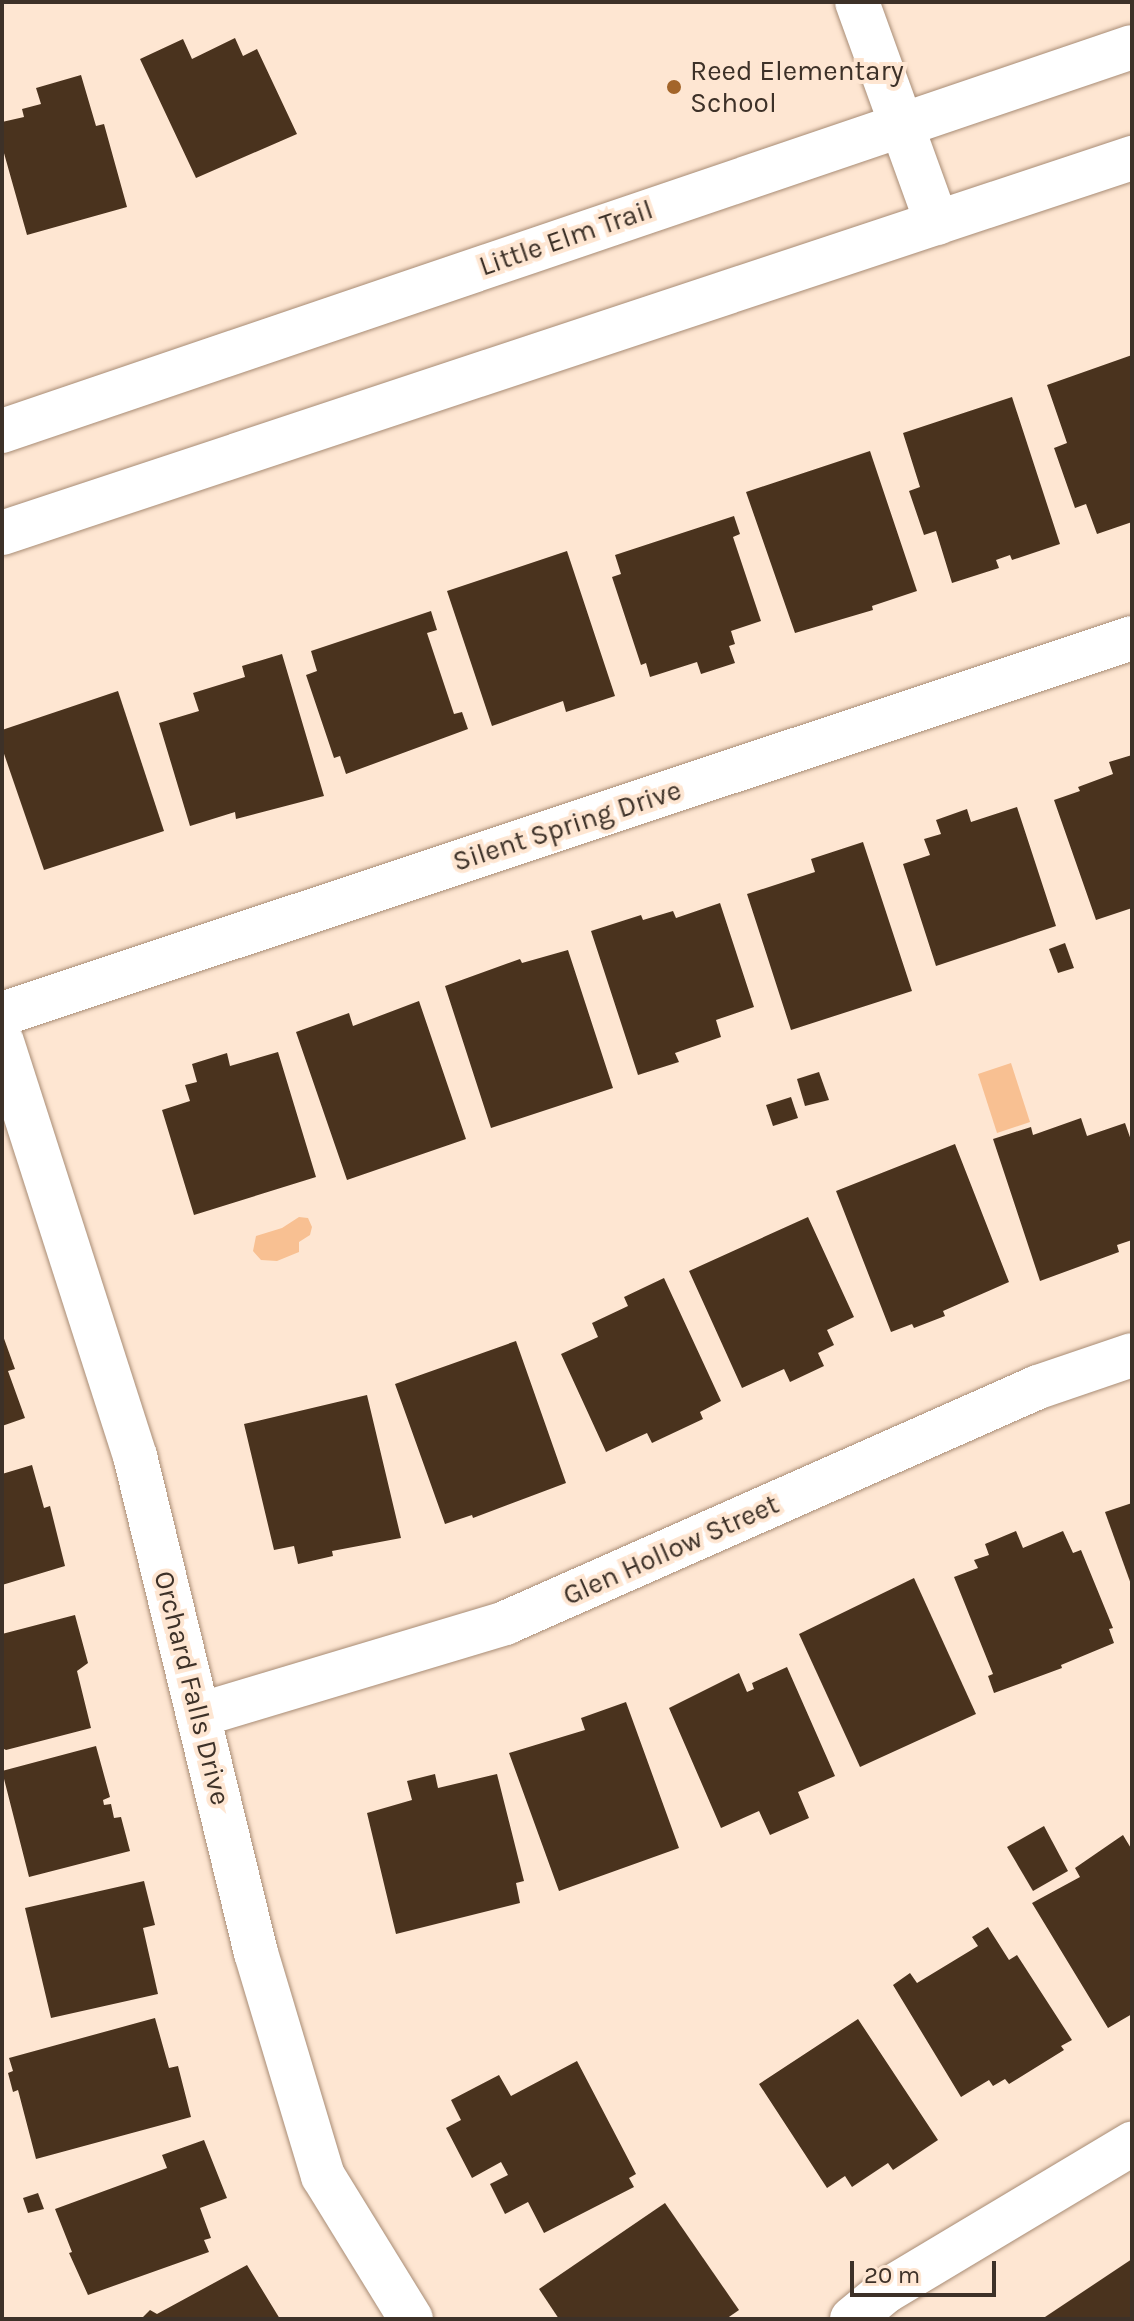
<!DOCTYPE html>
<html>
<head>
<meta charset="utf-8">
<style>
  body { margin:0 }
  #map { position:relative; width:1134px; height:2321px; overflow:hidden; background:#fee6d2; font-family:Karla,sans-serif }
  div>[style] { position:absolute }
  .water>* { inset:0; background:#f8c092 }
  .building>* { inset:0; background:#4a331e }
  .roads { filter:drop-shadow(0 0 2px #a88c75) drop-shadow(0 0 2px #a88c75) }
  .minor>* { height:44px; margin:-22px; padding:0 22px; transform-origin:22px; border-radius:22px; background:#fff }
  .dots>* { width:22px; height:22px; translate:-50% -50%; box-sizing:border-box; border:4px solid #fee6d2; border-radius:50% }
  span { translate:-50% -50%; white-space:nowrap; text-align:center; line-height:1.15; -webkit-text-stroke:8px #fee6d2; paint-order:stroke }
  .poi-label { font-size:28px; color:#3d3128 }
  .left { translate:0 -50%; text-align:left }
  .street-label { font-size:28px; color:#3d3128 }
  .frame { position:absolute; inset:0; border:4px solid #3d3128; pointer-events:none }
  .scale { position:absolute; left:850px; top:2261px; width:146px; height:36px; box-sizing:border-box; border:4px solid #3d3128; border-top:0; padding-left:10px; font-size:24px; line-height:28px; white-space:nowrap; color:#3d3128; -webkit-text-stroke:6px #fee6d2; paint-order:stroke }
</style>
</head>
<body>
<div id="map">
  <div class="water">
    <div style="clip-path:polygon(1011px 1063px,1030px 1122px,997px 1133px,978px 1074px)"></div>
    <div style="clip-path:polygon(299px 1217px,308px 1218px,312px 1227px,310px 1235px,299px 1242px,299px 1252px,277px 1261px,261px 1260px,253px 1251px,256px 1236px,282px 1228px)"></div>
  </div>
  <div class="building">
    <div style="clip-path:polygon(235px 38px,243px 56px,257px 49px,297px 134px,196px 178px,140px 59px,183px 39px,192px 59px)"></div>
    <div style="clip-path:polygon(81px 75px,96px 126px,104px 124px,127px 207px,27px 235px,2px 146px,2px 122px,24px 117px,22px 109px,41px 104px,36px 88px)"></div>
    <div style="clip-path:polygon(1132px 355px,1132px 522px,1097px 534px,1086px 504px,1075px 508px,1054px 448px,1067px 443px,1047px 385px)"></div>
    <div style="clip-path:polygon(1012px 397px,1060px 544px,1012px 560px,1010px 555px,996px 560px,999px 568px,952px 583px,936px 531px,924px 535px,909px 491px,920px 487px,903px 433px)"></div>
    <div style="clip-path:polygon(870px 451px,917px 591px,872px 606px,873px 610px,795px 633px,746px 492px)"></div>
    <div style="clip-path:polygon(734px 516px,740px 534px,733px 537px,761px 621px,731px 631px,735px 644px,729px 646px,735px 663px,701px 674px,697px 662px,650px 677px,646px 663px,641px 665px,612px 577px,621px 574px,615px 555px)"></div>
    <div style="clip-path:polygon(567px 551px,615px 696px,566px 712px,563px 701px,492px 726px,447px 591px)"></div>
    <div style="clip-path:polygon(431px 611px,437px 630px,427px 633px,454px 714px,462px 712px,468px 729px,346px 774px,340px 756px,334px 758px,306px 675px,317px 671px,311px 651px)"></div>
    <div style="clip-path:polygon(282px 654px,324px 796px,236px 819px,235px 812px,190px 826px,159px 723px,199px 711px,193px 693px,245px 677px,242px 666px)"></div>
    <div style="clip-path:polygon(118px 691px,164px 831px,44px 870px,2px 748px,2px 730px)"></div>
    <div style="clip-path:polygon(1132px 755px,1132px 908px,1096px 920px,1054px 800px,1080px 791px,1078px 787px,1113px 774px,1109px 762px)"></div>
    <div style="clip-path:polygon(1017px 807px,1056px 926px,936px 966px,903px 864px,930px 855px,924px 839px,941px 834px,936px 820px,967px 809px,971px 822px)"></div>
    <div style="clip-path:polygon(863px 842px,912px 991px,791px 1030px,747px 894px,815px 872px,811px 859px)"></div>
    <div style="clip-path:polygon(720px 903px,754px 1007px,716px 1020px,721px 1037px,675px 1053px,679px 1062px,638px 1075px,591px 931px,641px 915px,643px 920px,673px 911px,676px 918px)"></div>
    <div style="clip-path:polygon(1065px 943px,1074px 968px,1058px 973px,1049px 949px)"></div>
    <div style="clip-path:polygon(568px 950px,613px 1088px,491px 1128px,445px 986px,520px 959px,522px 963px)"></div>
    <div style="clip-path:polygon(419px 1001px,466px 1139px,347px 1180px,296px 1032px,349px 1013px,353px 1026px)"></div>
    <div style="clip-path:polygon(278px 1052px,316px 1177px,194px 1215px,162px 1110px,190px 1101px,185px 1085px,197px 1082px,192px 1064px,227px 1053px,230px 1066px)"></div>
    <div style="clip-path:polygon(819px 1072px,829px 1100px,805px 1106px,797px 1079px)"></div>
    <div style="clip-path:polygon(791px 1097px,798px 1118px,773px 1126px,766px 1105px)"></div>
    <div style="clip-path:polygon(1081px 1118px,1087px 1136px,1125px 1123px,1132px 1143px,1132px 1240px,1117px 1245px,1119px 1252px,1040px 1281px,993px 1139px,1031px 1127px,1033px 1135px)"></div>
    <div style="clip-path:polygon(955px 1144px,1009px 1282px,943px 1311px,945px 1316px,914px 1328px,912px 1324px,891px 1332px,836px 1191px)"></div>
    <div style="clip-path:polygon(808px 1217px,854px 1317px,827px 1330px,834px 1345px,818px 1353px,824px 1366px,790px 1382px,784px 1369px,742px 1388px,689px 1271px)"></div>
    <div style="clip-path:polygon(664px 1278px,721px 1401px,700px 1412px,703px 1419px,652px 1443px,647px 1433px,606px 1452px,561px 1354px,598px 1337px,592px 1323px,628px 1306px,624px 1297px)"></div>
    <div style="clip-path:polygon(2px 1333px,15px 1369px,8px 1371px,25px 1418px,2px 1426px)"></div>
    <div style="clip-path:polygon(516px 1341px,566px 1483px,473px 1518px,472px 1515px,445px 1524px,395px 1384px)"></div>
    <div style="clip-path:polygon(367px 1395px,401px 1538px,332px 1551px,333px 1556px,298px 1564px,294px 1546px,274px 1550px,244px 1424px)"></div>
    <div style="clip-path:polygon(32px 1465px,44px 1508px,50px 1506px,65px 1566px,2px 1585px,2px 1474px)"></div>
    <div style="clip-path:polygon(1132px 1503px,1132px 1587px,1105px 1512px)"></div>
    <div style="clip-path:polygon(1016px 1531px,1023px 1548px,1063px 1531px,1073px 1553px,1081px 1550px,1113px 1628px,1109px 1629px,1114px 1643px,1061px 1665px,1062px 1668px,994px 1693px,988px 1676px,993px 1674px,954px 1577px,978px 1568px,974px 1560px,989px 1555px,985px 1544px)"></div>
    <div style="clip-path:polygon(914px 1578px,976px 1714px,860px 1767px,799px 1634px)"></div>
    <div style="clip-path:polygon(75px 1615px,88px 1663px,77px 1671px,91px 1728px,6px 1750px,2px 1748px,2px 1634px)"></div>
    <div style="clip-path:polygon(787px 1667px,835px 1776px,798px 1792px,809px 1818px,770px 1835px,759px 1811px,721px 1828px,669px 1708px,739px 1673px,747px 1692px,754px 1689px,752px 1683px)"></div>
    <div style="clip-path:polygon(626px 1702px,679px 1848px,559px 1891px,509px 1753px,585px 1730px,581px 1718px)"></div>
    <div style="clip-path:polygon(96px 1746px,110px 1797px,103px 1800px,104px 1805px,111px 1804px,114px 1818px,121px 1817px,130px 1851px,29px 1877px,2px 1771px)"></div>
    <div style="clip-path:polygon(435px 1774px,438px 1788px,497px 1774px,524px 1881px,516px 1883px,520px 1903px,396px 1934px,367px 1813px,412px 1800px,407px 1781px)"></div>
    <div style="clip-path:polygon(1044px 1826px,1068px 1871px,1033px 1891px,1007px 1847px)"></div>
    <div style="clip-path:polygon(1123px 1835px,1132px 1850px,1132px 2014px,1108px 2028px,1032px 1903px,1080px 1877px,1075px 1868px)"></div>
    <div style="clip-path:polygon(144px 1881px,155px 1925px,143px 1928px,158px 1994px,51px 2018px,25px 1908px)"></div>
    <div style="clip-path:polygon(988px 1927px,1009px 1960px,1017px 1955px,1072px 2040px,1061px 2046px,1064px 2050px,1009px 2084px,1005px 2079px,993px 2086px,989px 2080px,961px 2097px,893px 1985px,910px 1973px,917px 1983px,978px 1946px,972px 1937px)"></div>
    <div style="clip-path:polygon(155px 2018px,169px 2068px,178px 2066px,191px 2117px,36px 2159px,18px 2090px,13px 2092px,8px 2073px,13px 2071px,9px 2058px)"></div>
    <div style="clip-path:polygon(858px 2019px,938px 2140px,893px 2170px,888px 2163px,852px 2187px,845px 2176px,827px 2188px,759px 2084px)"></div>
    <div style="clip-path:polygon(577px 2061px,636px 2174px,629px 2178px,634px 2187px,544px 2233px,528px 2202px,505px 2214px,490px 2184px,508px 2175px,501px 2162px,472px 2178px,446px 2128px,461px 2120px,451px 2100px,499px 2075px,511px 2096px)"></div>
    <div style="clip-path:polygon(204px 2140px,227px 2198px,200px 2208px,211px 2238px,204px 2240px,209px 2252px,88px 2295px,69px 2253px,72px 2252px,55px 2209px,167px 2168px,162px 2155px)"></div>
    <div style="clip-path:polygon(38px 2193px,44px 2209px,28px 2213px,23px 2198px)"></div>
    <div style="clip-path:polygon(665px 2203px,739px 2310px,726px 2319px,559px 2319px,539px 2289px)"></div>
    <div style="clip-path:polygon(1132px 2259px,1132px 2319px,1042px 2319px)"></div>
    <div style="clip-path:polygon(247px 2265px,280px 2319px,141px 2319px,150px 2310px,157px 2314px)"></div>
  </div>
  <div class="roads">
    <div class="minor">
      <div style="left:857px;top:2px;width:235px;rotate:70.1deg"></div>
      <div style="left:2px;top:431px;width:1193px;rotate:-18.77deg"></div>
      <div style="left:2px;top:533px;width:1191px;rotate:-18.36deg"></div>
      <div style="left:2px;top:1014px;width:1191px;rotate:-18.4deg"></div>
      <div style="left:2px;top:1042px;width:435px;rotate:72.2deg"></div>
      <div style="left:135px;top:1456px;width:512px;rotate:76.32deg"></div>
      <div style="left:256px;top:1953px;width:233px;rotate:73.3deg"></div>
      <div style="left:323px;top:2176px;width:168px;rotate:58.4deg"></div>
      <div style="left:199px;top:1715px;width:320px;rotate:-16.7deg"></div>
      <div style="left:505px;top:1623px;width:583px;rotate:-23.88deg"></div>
      <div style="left:1038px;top:1387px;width:99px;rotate:-18.8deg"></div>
      <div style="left:852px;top:2319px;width:44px;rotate:-39.5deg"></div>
      <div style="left:886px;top:2291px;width:287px;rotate:-30.9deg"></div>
    </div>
  </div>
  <div class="dots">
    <div style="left:674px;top:87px;background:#a3652a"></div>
  </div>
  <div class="poi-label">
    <span class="left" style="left:690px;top:87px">Reed Elementary<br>School</span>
  </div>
  <div class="street-label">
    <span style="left:566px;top:238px;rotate:-19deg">Little Elm Trail</span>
    <span style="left:567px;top:826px;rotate:-18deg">Silent Spring Drive</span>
    <span style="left:671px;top:1550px;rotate:-24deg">Glen Hollow Street</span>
    <span style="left:192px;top:1688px;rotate:76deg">Orchard Falls Drive</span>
  </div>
  <div class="frame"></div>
  <div class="scale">20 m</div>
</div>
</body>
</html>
